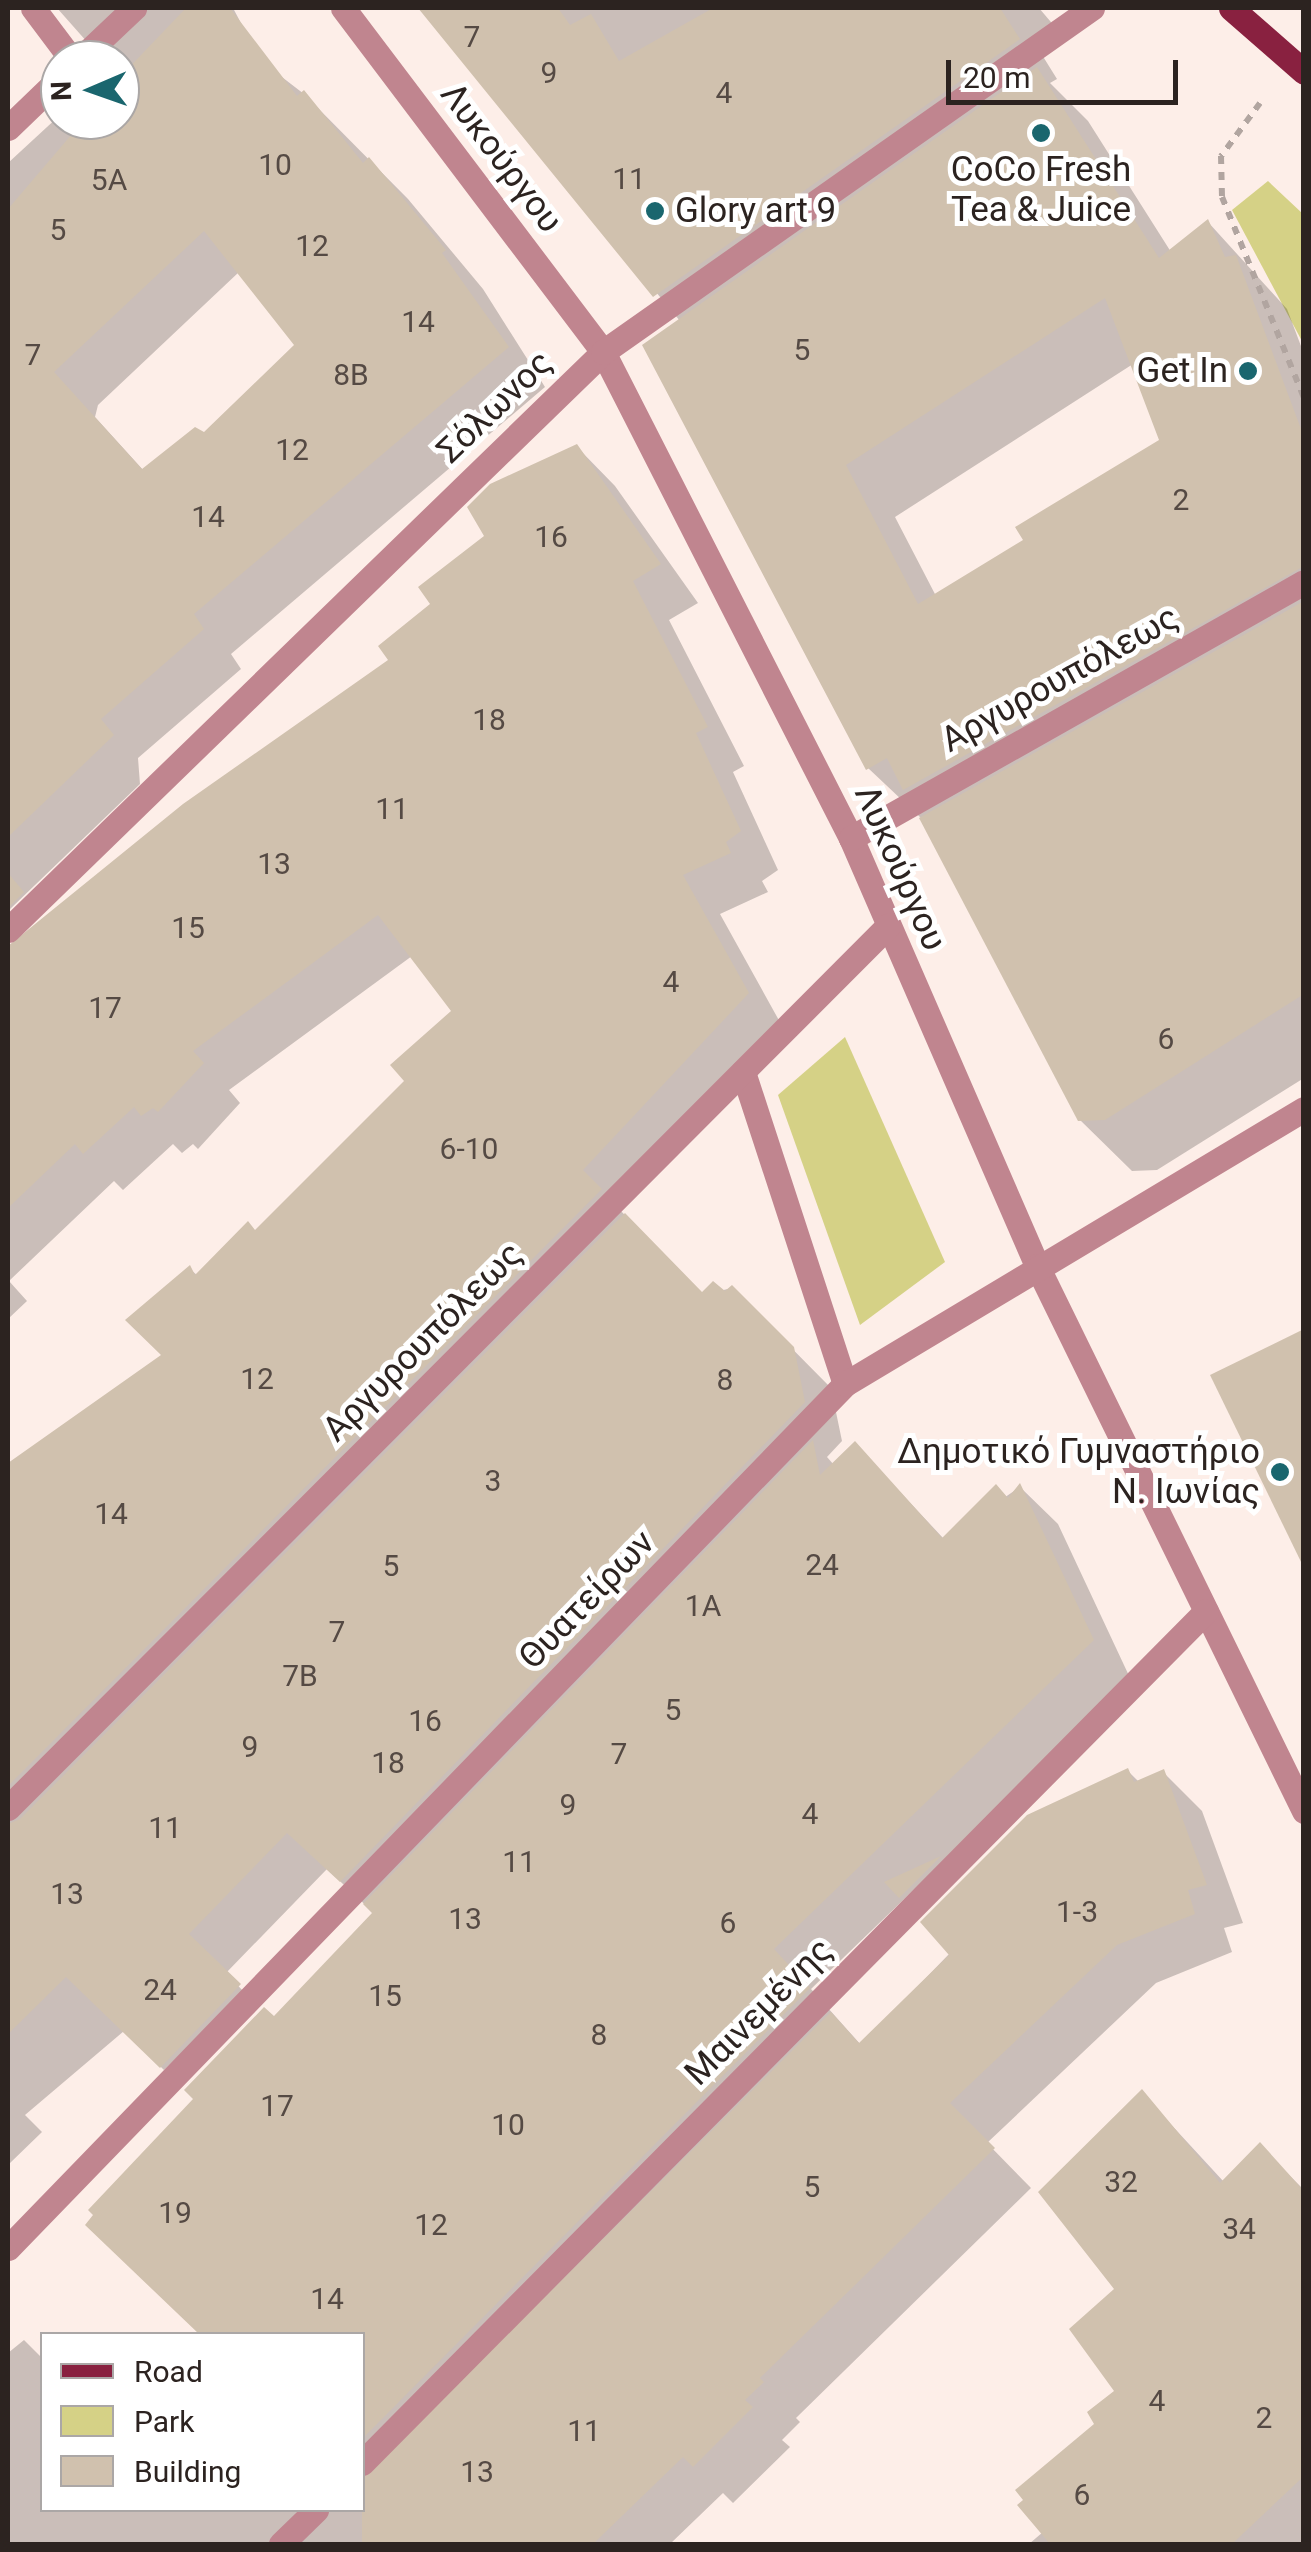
<!DOCTYPE html>
<html>
<head>
<meta charset="utf-8">
<style>
  body { margin:0 }
  #map { position:relative; width:1311px; height:2552px; overflow:hidden; background:#fdeee8; font-family:Roboto,sans-serif }
  div>[style] { position:absolute }
  .green>* { inset:0; background:#d5d186 }
  .shadow>* { inset:0; background:#0003 }
  .building>* { inset:0; background:#d0c1ae }
  .path>* { height:6px; margin-top:-3px; transform-origin:0; background:repeating-linear-gradient(90deg,#b1a5a0 0 8px,transparent 0 16px) }
  .minor>* { height:25px; margin:-12.5px; padding:0 12.5px; transform-origin:12.5px; border-radius:12.5px; background:#c0858f }
  .major>* { height:25px; margin:-12.5px; padding:0 12.5px; transform-origin:12.5px; border-radius:12.5px; background:#892140 }
  .dots>* { width:28px; height:28px; translate:-50% -50%; box-sizing:border-box; border:5px solid #fff; border-radius:50% }
  span { translate:-50% -50%; white-space:nowrap; text-align:center; line-height:1.15; -webkit-text-stroke:10px #fff; paint-order:stroke }
  .number-label { font-size:30px; color:#554a44 }
  .number-label span { -webkit-text-stroke-width:0 }
  .street-label { font-size:35px; color:#2c2320 }
  .poi-label { font-size:35px; color:#2c2320 }
  .left { translate:0 -50%; text-align:left }
  .right { translate:-100% -50%; text-align:right }
  .frame { position:absolute; inset:0; border:10px solid #2c2320; pointer-events:none }
  .legend { position:absolute; left:40px; top:2332px; width:325px; height:180px; box-sizing:border-box; background:#fff; border:2px solid #aba7a6; margin:0; padding:12px 18px; list-style:none; font-size:30px; color:#2c2320 }
  .legend li { display:flex; align-items:center; gap:20px; height:50px }
  .legend b { width:50px; border:2px solid #aba7a6 }
  .north { position:absolute; left:40px; top:40px; width:100px; height:100px; box-sizing:border-box; background:#fff; border:2px solid #aba7a6; border-radius:50%; rotate:268deg; font-size:28px; font-weight:700; line-height:40px; text-align:center; color:#2c2320 }
  .north::after { content:''; display:block; margin:auto; width:35px; height:45px; background:#1a666e; clip-path:polygon(50% 0,100% 100%,50% 72%,0 100%) }
  .scale { position:absolute; left:946px; top:60px; width:232px; height:45px; box-sizing:border-box; border:5px solid #2c2320; border-top:0; padding-left:12px; font-size:30px; line-height:35px; white-space:nowrap; color:#2c2320; -webkit-text-stroke:8px #fff; paint-order:stroke }
</style>
</head>
<body>
<div id="map">
  <div class="green">
    <div style="clip-path:polygon(1268px 181px,1303px 214px,1303px 343px,1232px 210px)"></div>
    <div style="clip-path:polygon(845px 1037px,945px 1262px,860px 1325px,778px 1095px)"></div>
  </div>
  <div class="shadow">
    <div style="clip-path:polygon(evenodd,57px 8px,233px 8px,270px 78px,278px 74px,304px 94px,408px 199px,483px 289px,545px 387px,231px 654px,241px 669px,138px 758px,140px 784px,8px 911px,8px 163px,60px 115px,120px 120px,120px 60px,103px 60px,57px 8px,239px 272px,297px 345px,204px 435px,144px 471px,95px 417px,98px 405px,239px 272px)"></div>
    <div style="clip-path:polygon(evenodd,420px 8px,1039px 8px,1056px 28px,1034px 42px,1057px 79px,1050px 83px,1088px 121px,1171px 252px,1208px 222px,1287px 309px,1304px 354px,1304px 1078px,1157px 1170px,1132px 1171px,1080px 1120px,921px 818px,868px 768px,680px 321px,420px 8px,1133px 364px,1162px 441px,1027px 541px,936px 596px,895px 517px,1133px 364px)"></div>
    <div style="clip-path:polygon(577px 447px,615px 486px,698px 603px,669px 620px,744px 766px,733px 772px,778px 870px,762px 881px,768px 892px,720px 914px,786px 1033px,620px 1210px,702px 1295px,732px 1288px,831px 1388px,842px 1441px,827px 1457px,834px 1465px,855px 1444px,944px 1539px,1020px 1487px,1058px 1524px,1131px 1680px,811px 1989px,861px 2045px,1127px 1770px,1139px 1782px,1163px 1772px,1202px 1811px,1243px 1923px,1224px 1928px,1232px 1952px,1156px 1983px,987px 2143px,1031px 2188px,796px 2418px,800px 2422px,782px 2440px,790px 2447px,733px 2503px,723px 2493px,670px 2544px,8px 2544px,8px 2353px,24px 2340px,42px 2358px,42px 2510px,362px 2510px,362px 2334px,197px 2334px,375px 1914px,327px 1869px,226px 1973px,244px 1992px,164px 2070px,124px 2031px,25px 2115px,42px 2132px,8px 2165px,8px 1467px,164px 1355px,190px 1269px,198px 1276px,256px 1233px,407px 1081px,455px 1011px,412px 956px,229px 1090px,240px 1103px,198px 1149px,193px 1144px,182px 1153px,173px 1144px,123px 1190px,114px 1181px,9px 1281px,27px 1301px,8px 1319px,8px 945px,19px 945px,391px 660px,487px 536px)"></div>
    <div style="clip-path:polygon(1142px 2093px,1224px 2182px,1260px 2146px,1304px 2190px,1304px 2544px,1029px 2544px,1043px 2532px,1117px 2391px,1118px 2289px)"></div>
  </div>
  <div class="building">
    <div style="clip-path:polygon(evenodd,186px 8px,230px 8px,297px 96px,304px 90px,363px 163px,369px 157px,446px 250px,442px 253px,509px 347px,194px 614px,204px 629px,101px 719px,114px 735px,8px 837px,8px 209px,84px 120px,120px 120px,120px 77px,186px 8px,204px 231px,294px 345px,204px 432px,195px 427px,142px 469px,54px 372px,204px 231px)"></div>
    <div style="clip-path:polygon(418px 8px,558px 8px,570px 25px,591px 14px,619px 61px,713px 8px,1000px 8px,1020px 39px,653px 297px)"></div>
    <div style="clip-path:polygon(evenodd,1037px 67px,1159px 258px,1208px 219px,1225px 257px,1236px 255px,1304px 437px,1304px 566px,903px 790px,887px 758px,866px 770px,642px 345px,1037px 67px,1105px 298px,1159px 440px,1015px 527px,1023px 540px,918px 604px,846px 465px,1105px 298px)"></div>
    <div style="clip-path:polygon(577px 444px,661px 564px,633px 581px,708px 727px,696px 733px,741px 831px,726px 842px,731px 853px,683px 875px,749px 993px,583px 1170px,602px 1189px,8px 1786px,8px 1463px,161px 1355px,125px 1320px,190px 1265px,195px 1275px,248px 1221px,255px 1230px,404px 1081px,390px 1065px,451px 1011px,378px 915px,193px 1051px,204px 1063px,158px 1112px,153px 1108px,141px 1116px,134px 1107px,83px 1154px,75px 1144px,8px 1208px,8px 946px,183px 804px,388px 660px,378px 646px,430px 604px,418px 587px,484px 536px,467px 507px,490px 484px)"></div>
    <div style="clip-path:polygon(1304px 601px,1304px 994px,1105px 1120px,1078px 1121px,919px 818px)"></div>
    <div style="clip-path:polygon(8px 873px,24px 892px,8px 908px)"></div>
    <div style="clip-path:polygon(625px 1213px,702px 1292px,713px 1281px,725px 1291px,732px 1285px,794px 1347px,805px 1402px,340px 1882px,287px 1833px,189px 1934px,241px 1984px,160px 2068px,66px 1977px,8px 2034px,8px 1824px,20px 1819px)"></div>
    <div style="clip-path:polygon(1304px 1329px,1304px 1568px,1210px 1375px)"></div>
    <div style="clip-path:polygon(813px 1440px,820px 1475px,855px 1441px,942px 1538px,996px 1484px,1008px 1498px,1020px 1483px,1094px 1640px,774px 1949px,810px 1988px,362px 2439px,362px 2334px,199px 2334px,85px 2225px,93px 2215px,88px 2210px,193px 2099px,184px 2090px,264px 2007px,274px 2016px,372px 1913px,363px 1904px)"></div>
    <div style="clip-path:polygon(1128px 1768px,1134px 1782px,1164px 1769px,1207px 1885px,1188px 1890px,1195px 1914px,1117px 1945px,950px 2103px,995px 2148px,760px 2378px,764px 2382px,745px 2400px,753px 2407px,693px 2467px,683px 2457px,593px 2544px,362px 2544px,362px 2479px,831px 2012px,859px 2043px,949px 1955px,920px 1922px,1027px 1815px)"></div>
    <div style="clip-path:polygon(941px 1856px,899px 1898px,884px 1882px)"></div>
    <div style="clip-path:polygon(1142px 2089px,1220px 2183px,1260px 2142px,1304px 2191px,1304px 2476px,1232px 2544px,1050px 2544px,1017px 2505px,1023px 2500px,1015px 2490px,1094px 2424px,1087px 2412px,1114px 2391px,1069px 2329px,1114px 2289px,1038px 2192px)"></div>
  </div>
  <div class="path">
    <div style="left:1260px;top:103px;width:66px;rotate:126.3deg"></div>
    <div style="left:1221px;top:156px;width:41px;rotate:88.6deg"></div>
    <div style="left:1222px;top:197px;width:217px;rotate:67.8deg"></div>
  </div>
  <div class="minor">
    <div style="left:33px;top:8px;width:65px;rotate:53.1deg"></div>
    <div style="left:343px;top:8px;width:431px;rotate:52.9deg"></div>
    <div style="left:603px;top:352px;width:546px;rotate:62.97deg"></div>
    <div style="left:851px;top:838px;width:467px;rotate:66.5deg"></div>
    <div style="left:1037px;top:1266px;width:607px;rotate:63.9deg"></div>
    <div style="left:79px;top:60px;width:76px;rotate:-43.4deg"></div>
    <div style="left:8px;top:128px;width:72px;rotate:-43.9deg"></div>
    <div style="left:851px;top:838px;width:520px;rotate:-29.47deg"></div>
    <div style="left:8px;top:930px;width:830px;rotate:-44.17deg"></div>
    <div style="left:603px;top:352px;width:598px;rotate:-35.13deg"></div>
    <div style="left:743px;top:1072px;width:328px;rotate:71.9deg"></div>
    <div style="left:8px;top:1808px;width:1246px;rotate:-45.07deg"></div>
    <div style="left:8px;top:2248px;width:1203px;rotate:-45.91deg"></div>
    <div style="left:845px;top:1384px;width:535px;rotate:-30.93deg"></div>
    <div style="left:362px;top:2463px;width:1199px;rotate:-45.27deg"></div>
    <div style="left:281px;top:2544px;width:49px;rotate:-44.2deg"></div>
  </div>
  <div class="major">
    <div style="left:1231px;top:8px;width:97px;rotate:41.2deg"></div>
  </div>
  <div class="dots">
    <div style="left:1041px;top:133px;background:#1a666e"></div>
    <div style="left:655px;top:211px;background:#1a666e"></div>
    <div style="left:1248px;top:371px;background:#1a666e"></div>
    <div style="left:1280px;top:1472px;background:#1a666e"></div>
  </div>
  <div class="number-label">
    <span style="left:472px;top:37px">7</span>
    <span style="left:549px;top:73px">9</span>
    <span style="left:724px;top:93px">4</span>
    <span style="left:275px;top:165px">10</span>
    <span style="left:629px;top:179px">11</span>
    <span style="left:109px;top:180px">5Α</span>
    <span style="left:58px;top:230px">5</span>
    <span style="left:312px;top:246px">12</span>
    <span style="left:418px;top:322px">14</span>
    <span style="left:802px;top:350px">5</span>
    <span style="left:33px;top:355px">7</span>
    <span style="left:351px;top:375px">8Β</span>
    <span style="left:292px;top:450px">12</span>
    <span style="left:1181px;top:500px">2</span>
    <span style="left:208px;top:517px">14</span>
    <span style="left:551px;top:537px">16</span>
    <span style="left:489px;top:720px">18</span>
    <span style="left:392px;top:809px">11</span>
    <span style="left:274px;top:864px">13</span>
    <span style="left:188px;top:928px">15</span>
    <span style="left:671px;top:982px">4</span>
    <span style="left:105px;top:1008px">17</span>
    <span style="left:1166px;top:1039px">6</span>
    <span style="left:469px;top:1149px">6-10</span>
    <span style="left:257px;top:1379px">12</span>
    <span style="left:725px;top:1380px">8</span>
    <span style="left:493px;top:1481px">3</span>
    <span style="left:111px;top:1514px">14</span>
    <span style="left:822px;top:1565px">24</span>
    <span style="left:391px;top:1566px">5</span>
    <span style="left:703px;top:1606px">1Α</span>
    <span style="left:337px;top:1632px">7</span>
    <span style="left:300px;top:1676px">7Β</span>
    <span style="left:673px;top:1710px">5</span>
    <span style="left:425px;top:1721px">16</span>
    <span style="left:250px;top:1747px">9</span>
    <span style="left:619px;top:1754px">7</span>
    <span style="left:388px;top:1763px">18</span>
    <span style="left:568px;top:1805px">9</span>
    <span style="left:810px;top:1814px">4</span>
    <span style="left:165px;top:1828px">11</span>
    <span style="left:519px;top:1862px">11</span>
    <span style="left:67px;top:1894px">13</span>
    <span style="left:1077px;top:1912px">1-3</span>
    <span style="left:465px;top:1919px">13</span>
    <span style="left:728px;top:1923px">6</span>
    <span style="left:160px;top:1990px">24</span>
    <span style="left:385px;top:1996px">15</span>
    <span style="left:599px;top:2035px">8</span>
    <span style="left:277px;top:2106px">17</span>
    <span style="left:508px;top:2125px">10</span>
    <span style="left:1121px;top:2182px">32</span>
    <span style="left:812px;top:2187px">5</span>
    <span style="left:175px;top:2213px">19</span>
    <span style="left:431px;top:2225px">12</span>
    <span style="left:1239px;top:2229px">34</span>
    <span style="left:327px;top:2299px">14</span>
    <span style="left:1157px;top:2401px">4</span>
    <span style="left:1264px;top:2418px">2</span>
    <span style="left:584px;top:2431px">11</span>
    <span style="left:477px;top:2472px">13</span>
    <span style="left:1082px;top:2495px">6</span>
  </div>
  <div class="street-label">
    <span style="left:501px;top:158px;rotate:53deg">Λυκούργου</span>
    <span style="left:495px;top:407px;rotate:-44deg">Σόλωνος</span>
    <span style="left:1060px;top:679px;rotate:-29deg">Αργυρουπόλεως</span>
    <span style="left:900px;top:868px;rotate:66deg">Λυκούργου</span>
    <span style="left:423px;top:1342px;rotate:-45deg">Αργυρουπόλεως</span>
    <span style="left:587px;top:1600px;rotate:-46deg">Θυατείρων</span>
    <span style="left:759px;top:2012px;rotate:-45deg">Μαινεμένης</span>
  </div>
  <div class="poi-label">
    <span style="left:1041px;top:190px">CoCo Fresh<br>Tea &amp; Juice</span>
    <span class="left" style="left:675px;top:211px">Glory art 9</span>
    <span class="right" style="left:1228px;top:371px">Get In</span>
    <span class="right" style="left:1260px;top:1472px">Δημοτικό Γυμναστήριο<br>Ν. Ιωνίας</span>
  </div>
  <div class="frame"></div>
  <ul class="legend">
  <li><b style="height:12px;background:#892140"></b>Road</li>
  <li><b style="height:28px;background:#d5d186"></b>Park</li>
  <li><b style="height:28px;background:#d0c1ae"></b>Building</li>
  </ul>
  <div class="north">N</div>
  <div class="scale">20 m</div>
</div>
</body>
</html>
